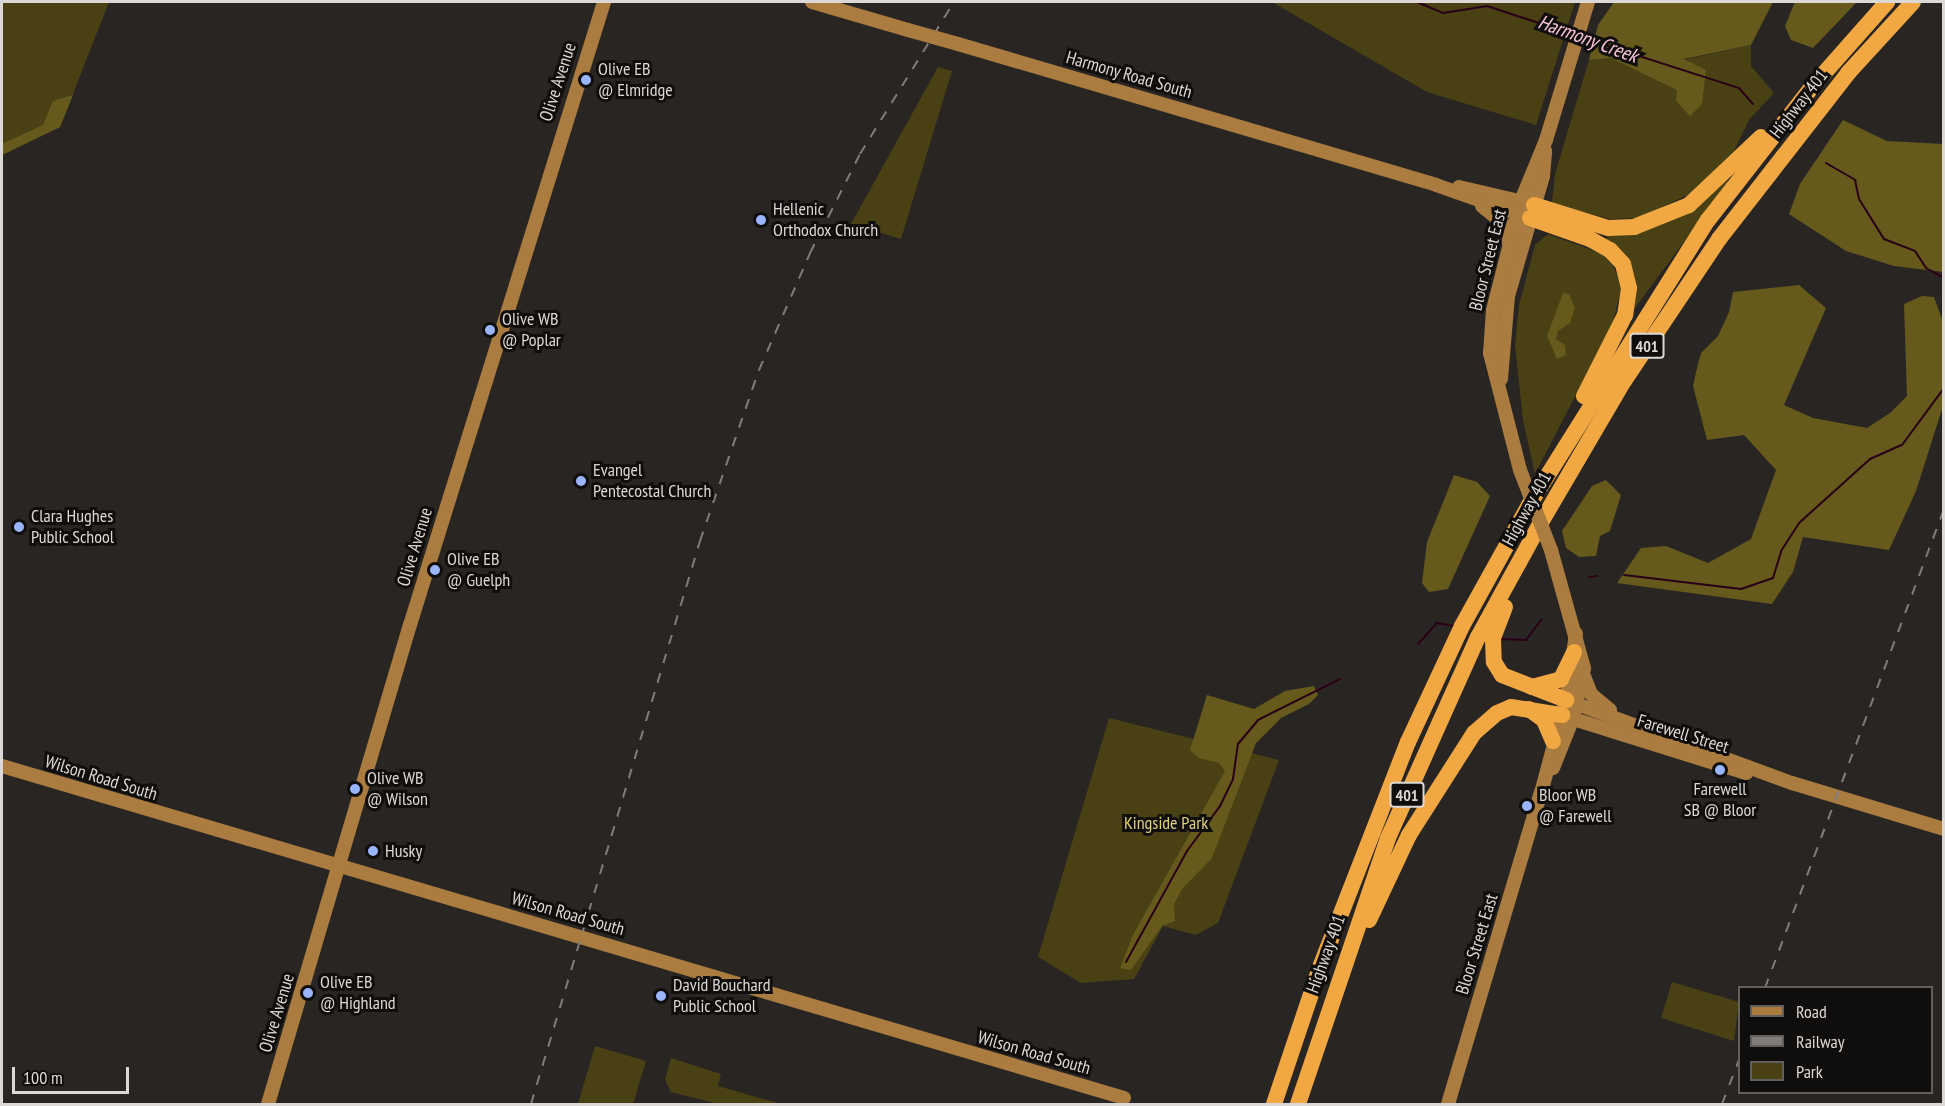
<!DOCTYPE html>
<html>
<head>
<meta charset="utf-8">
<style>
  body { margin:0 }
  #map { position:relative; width:1945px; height:1106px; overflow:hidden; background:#292523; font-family:"PT Sans Narrow",sans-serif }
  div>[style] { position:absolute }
  .green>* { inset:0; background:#494114 }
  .forest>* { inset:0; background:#655a1b }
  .stream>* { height:2px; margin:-1px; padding:0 1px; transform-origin:1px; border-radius:1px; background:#290017 }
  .secondary>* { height:14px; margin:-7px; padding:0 7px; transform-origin:7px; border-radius:7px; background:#aa7c3f }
  .motorway>* { height:16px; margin:-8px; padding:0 8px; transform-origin:8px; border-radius:8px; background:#f1a842 }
  .rail>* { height:2px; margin-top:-1px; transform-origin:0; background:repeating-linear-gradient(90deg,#7f7c7a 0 10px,transparent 0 20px) }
  .secondary-bridge>* { height:14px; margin:-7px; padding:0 7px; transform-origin:7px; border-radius:7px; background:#aa7c3f }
  .dots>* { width:16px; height:16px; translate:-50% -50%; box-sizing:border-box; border:3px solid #100e0d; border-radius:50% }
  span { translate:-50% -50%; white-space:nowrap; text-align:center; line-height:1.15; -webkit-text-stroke:6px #100e0d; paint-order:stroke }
  .shield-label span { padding:2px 4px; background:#100e0d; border:2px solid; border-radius:4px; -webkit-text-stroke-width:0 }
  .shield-label { font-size:16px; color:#dbd8d6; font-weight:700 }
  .poi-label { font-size:18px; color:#dbd8d6 }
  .left { translate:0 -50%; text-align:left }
  .street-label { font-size:18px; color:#dbd8d6 }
  .park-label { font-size:18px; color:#e1d177 }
  .water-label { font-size:20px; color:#f9c4db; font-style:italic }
  .frame { position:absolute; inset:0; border:3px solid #dbd8d6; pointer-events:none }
  .legend { position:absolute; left:1738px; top:986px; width:195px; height:108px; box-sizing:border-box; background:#100e0d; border:2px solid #615f5d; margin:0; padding:8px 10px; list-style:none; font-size:18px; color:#dbd8d6 }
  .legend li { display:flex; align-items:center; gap:12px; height:30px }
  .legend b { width:30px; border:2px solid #615f5d }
  .scale { position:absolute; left:12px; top:1067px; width:117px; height:27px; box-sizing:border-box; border:3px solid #dbd8d6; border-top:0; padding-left:8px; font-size:18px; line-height:21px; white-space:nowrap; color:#dbd8d6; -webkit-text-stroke:4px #100e0d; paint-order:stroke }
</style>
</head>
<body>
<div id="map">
  <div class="green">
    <div style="clip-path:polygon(2px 2px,109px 2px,60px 127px,2px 155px)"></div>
    <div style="clip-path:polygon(1272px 2px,1575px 2px,1536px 125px,1427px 92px)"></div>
    <div style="clip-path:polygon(1751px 45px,1751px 66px,1774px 93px,1749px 120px,1734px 151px,1692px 193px,1638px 218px,1609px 219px,1552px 203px,1555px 174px,1589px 60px,1611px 58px,1631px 65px,1678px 90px,1676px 101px,1683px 60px)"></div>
    <div style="clip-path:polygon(938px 67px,952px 71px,901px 239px,851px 224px)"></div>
    <div style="clip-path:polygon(1725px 180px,1729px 181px,1632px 312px,1606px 240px,1609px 233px,1677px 219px)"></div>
    <div style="clip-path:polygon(1548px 234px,1608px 256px,1622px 284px,1613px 323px,1535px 474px,1523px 420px,1515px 345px,1519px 305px,1535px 245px)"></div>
    <div style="clip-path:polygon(1109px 718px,1279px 760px,1218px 923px,1196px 935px,1163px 926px,1134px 979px,1081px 983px,1038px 957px)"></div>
    <div style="clip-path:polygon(1672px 982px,1739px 1002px,1734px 1041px,1661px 1018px)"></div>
    <div style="clip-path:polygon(595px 1046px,646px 1061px,633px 1104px,578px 1104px)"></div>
    <div style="clip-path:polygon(671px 1058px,721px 1074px,718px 1086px,781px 1104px,718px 1104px,671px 1092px,665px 1080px)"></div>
  </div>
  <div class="forest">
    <div style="clip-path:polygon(1614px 2px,1773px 2px,1751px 45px,1684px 59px,1706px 70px,1702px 104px,1690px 116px,1676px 101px,1677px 90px,1611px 58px,1589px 60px,1598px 25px)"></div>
    <div style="clip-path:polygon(1795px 2px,1857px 2px,1813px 48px,1791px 40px,1785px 26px)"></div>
    <div style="clip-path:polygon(73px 95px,60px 127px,2px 155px,2px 144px,43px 125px,53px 101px)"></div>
    <div style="clip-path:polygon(1843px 120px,1887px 141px,1943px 144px,1943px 272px,1894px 266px,1846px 251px,1789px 214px,1800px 184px)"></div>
    <div style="clip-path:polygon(1799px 285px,1826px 308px,1784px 405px,1813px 418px,1867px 428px,1890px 413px,1907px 396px,1904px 304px,1922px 296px,1934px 297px,1943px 322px,1943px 406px,1916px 491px,1889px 550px,1803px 537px,1793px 572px,1772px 604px,1617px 583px,1641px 548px,1666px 546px,1708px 563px,1751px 539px,1776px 470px,1744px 435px,1707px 440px,1693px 386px,1696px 372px,1701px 353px,1718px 336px,1729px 312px,1733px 292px)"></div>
    <div style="clip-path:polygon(1563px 293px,1569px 294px,1575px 308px,1570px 323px,1558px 331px,1556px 339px,1565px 345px,1566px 355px,1557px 359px,1547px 336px)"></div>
    <div style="clip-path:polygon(1454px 475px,1477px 482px,1490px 496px,1448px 589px,1429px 592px,1422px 583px,1427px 542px)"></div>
    <div style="clip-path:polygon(1606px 480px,1621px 495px,1610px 531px,1600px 536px,1596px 556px,1579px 557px,1566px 548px,1562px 531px,1592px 486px)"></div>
    <div style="clip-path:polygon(1314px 686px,1318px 695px,1309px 704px,1281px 718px,1256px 743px,1212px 858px,1182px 889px,1174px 904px,1175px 921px,1162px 926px,1131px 970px,1120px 968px,1133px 935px,1225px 771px,1219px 763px,1199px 758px,1190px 750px,1207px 695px,1254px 709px,1285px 691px)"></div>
  </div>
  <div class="stream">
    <div style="left:1417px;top:2px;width:28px;rotate:23deg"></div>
    <div style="left:1443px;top:13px;width:45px;rotate:-9deg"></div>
    <div style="left:1487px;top:6px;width:89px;rotate:18.2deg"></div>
    <div style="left:1583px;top:38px;width:164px;rotate:17.8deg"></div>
    <div style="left:1739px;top:88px;width:21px;rotate:49deg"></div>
    <div style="left:1826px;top:163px;width:34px;rotate:30deg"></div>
    <div style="left:1855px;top:180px;width:19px;rotate:78deg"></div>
    <div style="left:1859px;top:199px;width:47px;rotate:58deg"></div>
    <div style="left:1884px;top:239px;width:33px;rotate:21deg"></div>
    <div style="left:1915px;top:251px;width:20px;rotate:57deg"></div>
    <div style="left:1926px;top:268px;width:21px;rotate:29deg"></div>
    <div style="left:1624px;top:575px;width:118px;rotate:6.8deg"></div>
    <div style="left:1741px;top:589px;width:34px;rotate:-19deg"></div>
    <div style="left:1773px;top:578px;width:28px;rotate:-73deg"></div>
    <div style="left:1781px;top:551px;width:33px;rotate:-57deg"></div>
    <div style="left:1799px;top:523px;width:96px;rotate:-42deg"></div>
    <div style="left:1870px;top:459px;width:35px;rotate:-24deg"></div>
    <div style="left:1902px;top:445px;width:71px;rotate:-53.6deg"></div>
    <div style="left:1589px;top:577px;width:8px;rotate:-7deg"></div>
    <div style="left:1500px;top:639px;width:26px;rotate:2deg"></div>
    <div style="left:1526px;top:640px;width:26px;rotate:-53deg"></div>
    <div style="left:1418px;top:644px;width:28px;rotate:-48deg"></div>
    <div style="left:1437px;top:623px;width:17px;rotate:10deg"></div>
    <div style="left:1126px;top:962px;width:127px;rotate:-61.2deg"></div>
    <div style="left:1187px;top:851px;width:56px;rotate:-53.7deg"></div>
    <div style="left:1220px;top:806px;width:30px;rotate:-64deg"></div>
    <div style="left:1233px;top:779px;width:35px;rotate:-82deg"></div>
    <div style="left:1238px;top:744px;width:31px;rotate:-50deg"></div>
    <div style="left:1258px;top:720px;width:92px;rotate:-26.6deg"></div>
  </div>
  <div class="secondary">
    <div style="left:812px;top:2px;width:100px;rotate:16.3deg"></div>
    <div style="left:958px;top:44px;width:498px;rotate:16.4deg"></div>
    <div style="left:1436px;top:185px;width:100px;rotate:19.3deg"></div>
    <div style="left:1459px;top:187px;width:71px;rotate:13.1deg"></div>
    <div style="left:1482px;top:206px;width:26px;rotate:39deg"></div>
    <div style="left:1502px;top:222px;width:21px;rotate:71deg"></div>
    <div style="left:1501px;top:379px;width:83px;rotate:-85.2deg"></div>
    <div style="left:1508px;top:296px;width:125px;rotate:-73.7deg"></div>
    <div style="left:1543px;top:176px;width:25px;rotate:-85deg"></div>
    <div style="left:1520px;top:470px;width:121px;rotate:-104.4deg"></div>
    <div style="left:1490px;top:353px;width:43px;rotate:-86deg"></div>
    <div style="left:1493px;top:310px;width:113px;rotate:-75.6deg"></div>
    <div style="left:1521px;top:201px;width:66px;rotate:-67.7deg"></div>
    <div style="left:1546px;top:140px;width:144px;rotate:-73.1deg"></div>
    <div style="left:1551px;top:550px;width:123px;rotate:74.4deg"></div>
    <div style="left:1584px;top:668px;width:51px;rotate:102.4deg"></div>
    <div style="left:1573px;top:718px;width:54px;rotate:111.8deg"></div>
    <div style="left:1584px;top:676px;width:19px;rotate:69deg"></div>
    <div style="left:1591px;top:694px;width:25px;rotate:40deg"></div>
    <div style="left:1566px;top:700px;width:241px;rotate:20.2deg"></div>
    <div style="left:1792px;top:783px;width:159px;rotate:16.8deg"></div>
    <div style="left:1564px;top:716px;width:191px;rotate:17.4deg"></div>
    <div style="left:2px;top:766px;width:1170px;rotate:16.48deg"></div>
    <div style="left:268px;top:1104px;width:500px;rotate:-73.5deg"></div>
    <div style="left:410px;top:625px;width:653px;rotate:-72.7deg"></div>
    <div style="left:1448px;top:1104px;width:325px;rotate:-73.4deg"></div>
    <div style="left:1541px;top:793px;width:96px;rotate:-75deg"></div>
    <div style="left:1566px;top:700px;width:67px;rotate:-81.4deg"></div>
  </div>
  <div class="motorway">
    <div style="left:1534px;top:205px;width:77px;rotate:17.3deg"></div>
    <div style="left:1608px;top:228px;width:26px;rotate:-2deg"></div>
    <div style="left:1634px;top:227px;width:59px;rotate:-21.8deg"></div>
    <div style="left:1689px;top:205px;width:99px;rotate:-43.4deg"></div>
    <div style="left:1530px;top:218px;width:64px;rotate:19.3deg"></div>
    <div style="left:1590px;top:239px;width:23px;rotate:29deg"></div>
    <div style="left:1610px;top:250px;width:19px;rotate:47deg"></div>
    <div style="left:1623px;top:264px;width:25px;rotate:76deg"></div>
    <div style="left:1629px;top:288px;width:27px;rotate:98deg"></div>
    <div style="left:1625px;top:315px;width:91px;rotate:116.8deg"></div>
    <div style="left:1505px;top:607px;width:34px;rotate:111deg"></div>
    <div style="left:1493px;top:639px;width:23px;rotate:88deg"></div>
    <div style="left:1494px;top:662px;width:15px;rotate:58deg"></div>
    <div style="left:1502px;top:675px;width:69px;rotate:21.3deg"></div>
    <div style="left:1532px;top:687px;width:30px;rotate:-15deg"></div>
    <div style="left:1561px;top:679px;width:30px;rotate:-64deg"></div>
    <div style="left:1529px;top:709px;width:19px;rotate:36deg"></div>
    <div style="left:1544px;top:720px;width:23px;rotate:67deg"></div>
    <div style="left:1369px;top:920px;width:94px;rotate:-64.8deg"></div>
    <div style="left:1409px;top:835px;width:121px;rotate:-57.5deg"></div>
    <div style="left:1474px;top:733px;width:30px;rotate:-41deg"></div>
    <div style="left:1497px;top:713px;width:15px;rotate:-23deg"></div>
    <div style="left:1511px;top:707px;width:52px;rotate:8.9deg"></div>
    <div style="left:1274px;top:1104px;width:141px;rotate:-71.4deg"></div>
    <div style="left:1319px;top:970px;width:245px;rotate:-68.7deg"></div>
    <div style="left:1408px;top:742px;width:128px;rotate:-65deg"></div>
    <div style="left:1462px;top:626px;width:138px;rotate:-61deg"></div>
    <div style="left:1529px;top:505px;width:337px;rotate:-57.9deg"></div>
    <div style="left:1708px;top:220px;width:167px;rotate:-52deg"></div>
    <div style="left:1811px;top:88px;width:115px;rotate:-48.5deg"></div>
    <div style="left:1298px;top:1104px;width:281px;rotate:-71.3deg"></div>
    <div style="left:1388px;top:838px;width:220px;rotate:-65.9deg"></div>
    <div style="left:1478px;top:637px;width:129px;rotate:-61.2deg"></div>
    <div style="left:1540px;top:524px;width:166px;rotate:-59.6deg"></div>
    <div style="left:1624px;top:381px;width:171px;rotate:-56.2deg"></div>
    <div style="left:1719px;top:239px;width:210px;rotate:-52.1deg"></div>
    <div style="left:1848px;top:73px;width:96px;rotate:-47.5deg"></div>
  </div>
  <div class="rail">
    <div style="left:1765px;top:988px;width:511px;rotate:-69.51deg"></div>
    <div style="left:531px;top:1104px;width:588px;rotate:-73.29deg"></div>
    <div style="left:700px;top:541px;width:181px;rotate:-71deg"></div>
    <div style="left:759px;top:370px;width:128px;rotate:-66.4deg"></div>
    <div style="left:810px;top:253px;width:111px;rotate:-63.2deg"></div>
    <div style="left:860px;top:154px;width:179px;rotate:-58.3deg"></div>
    <div style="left:1722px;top:1104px;width:50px;rotate:-69deg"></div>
  </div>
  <div class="secondary-bridge">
    <div style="left:908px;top:30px;width:52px;rotate:15.6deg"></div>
    <div style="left:1520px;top:470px;width:86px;rotate:68.8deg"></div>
  </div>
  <div class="dots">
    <div style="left:586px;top:80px;background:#9bb5fd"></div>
    <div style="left:761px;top:220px;background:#9bb5fd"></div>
    <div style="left:490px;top:330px;background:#9bb5fd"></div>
    <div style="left:581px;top:481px;background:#9bb5fd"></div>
    <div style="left:19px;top:527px;background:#9bb5fd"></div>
    <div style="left:435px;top:570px;background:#9bb5fd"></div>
    <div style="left:1720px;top:770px;background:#9bb5fd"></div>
    <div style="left:355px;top:789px;background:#9bb5fd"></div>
    <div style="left:1527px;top:806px;background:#9bb5fd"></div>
    <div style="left:373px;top:851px;background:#9bb5fd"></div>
    <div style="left:308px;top:993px;background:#9bb5fd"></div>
    <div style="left:661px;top:996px;background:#9bb5fd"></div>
  </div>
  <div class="shield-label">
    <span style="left:1647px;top:346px">401</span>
    <span style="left:1407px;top:795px">401</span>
  </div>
  <div class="poi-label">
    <span class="left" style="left:598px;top:80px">Olive EB<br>@ Elmridge</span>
    <span class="left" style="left:773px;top:220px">Hellenic<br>Orthodox Church</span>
    <span class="left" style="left:502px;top:330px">Olive WB<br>@ Poplar</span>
    <span class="left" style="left:593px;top:481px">Evangel<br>Pentecostal Church</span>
    <span class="left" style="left:31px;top:527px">Clara Hughes<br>Public School</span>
    <span class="left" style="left:447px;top:570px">Olive EB<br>@ Guelph</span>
    <span class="left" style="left:367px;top:789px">Olive WB<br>@ Wilson</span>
    <span style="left:1720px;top:800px">Farewell<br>SB @ Bloor</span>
    <span class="left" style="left:1539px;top:806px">Bloor WB<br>@ Farewell</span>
    <span class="left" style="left:385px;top:851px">Husky</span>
    <span class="left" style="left:320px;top:993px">Olive EB<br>@ Highland</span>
    <span class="left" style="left:673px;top:996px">David Bouchard<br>Public School</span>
  </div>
  <div class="street-label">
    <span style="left:1129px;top:75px;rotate:16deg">Harmony Road South</span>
    <span style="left:558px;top:82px;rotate:-72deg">Olive Avenue</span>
    <span style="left:1799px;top:104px;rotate:-52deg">Highway 401</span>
    <span style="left:1488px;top:260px;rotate:-76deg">Bloor Street East</span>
    <span style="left:1527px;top:509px;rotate:-61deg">Highway 401</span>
    <span style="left:415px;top:547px;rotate:-73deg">Olive Avenue</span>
    <span style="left:1683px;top:734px;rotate:17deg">Farewell Street</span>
    <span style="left:101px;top:778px;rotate:17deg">Wilson Road South</span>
    <span style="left:568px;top:914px;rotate:16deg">Wilson Road South</span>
    <span style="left:1477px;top:944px;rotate:-73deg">Bloor Street East</span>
    <span style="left:1326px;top:954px;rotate:-70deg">Highway 401</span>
    <span style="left:277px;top:1013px;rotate:-73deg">Olive Avenue</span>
    <span style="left:1034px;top:1053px;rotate:16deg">Wilson Road South</span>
  </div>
  <div class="park-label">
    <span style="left:1166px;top:823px">Kingside Park</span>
  </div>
  <div class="water-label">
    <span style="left:1588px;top:39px;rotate:20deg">Harmony Creek</span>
  </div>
  <div class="frame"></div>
  <ul class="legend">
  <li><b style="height:8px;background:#aa7c3f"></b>Road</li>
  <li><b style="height:8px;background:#7f7c7a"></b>Railway</li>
  <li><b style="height:16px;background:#494114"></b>Park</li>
  </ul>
  <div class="scale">100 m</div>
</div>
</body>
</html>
